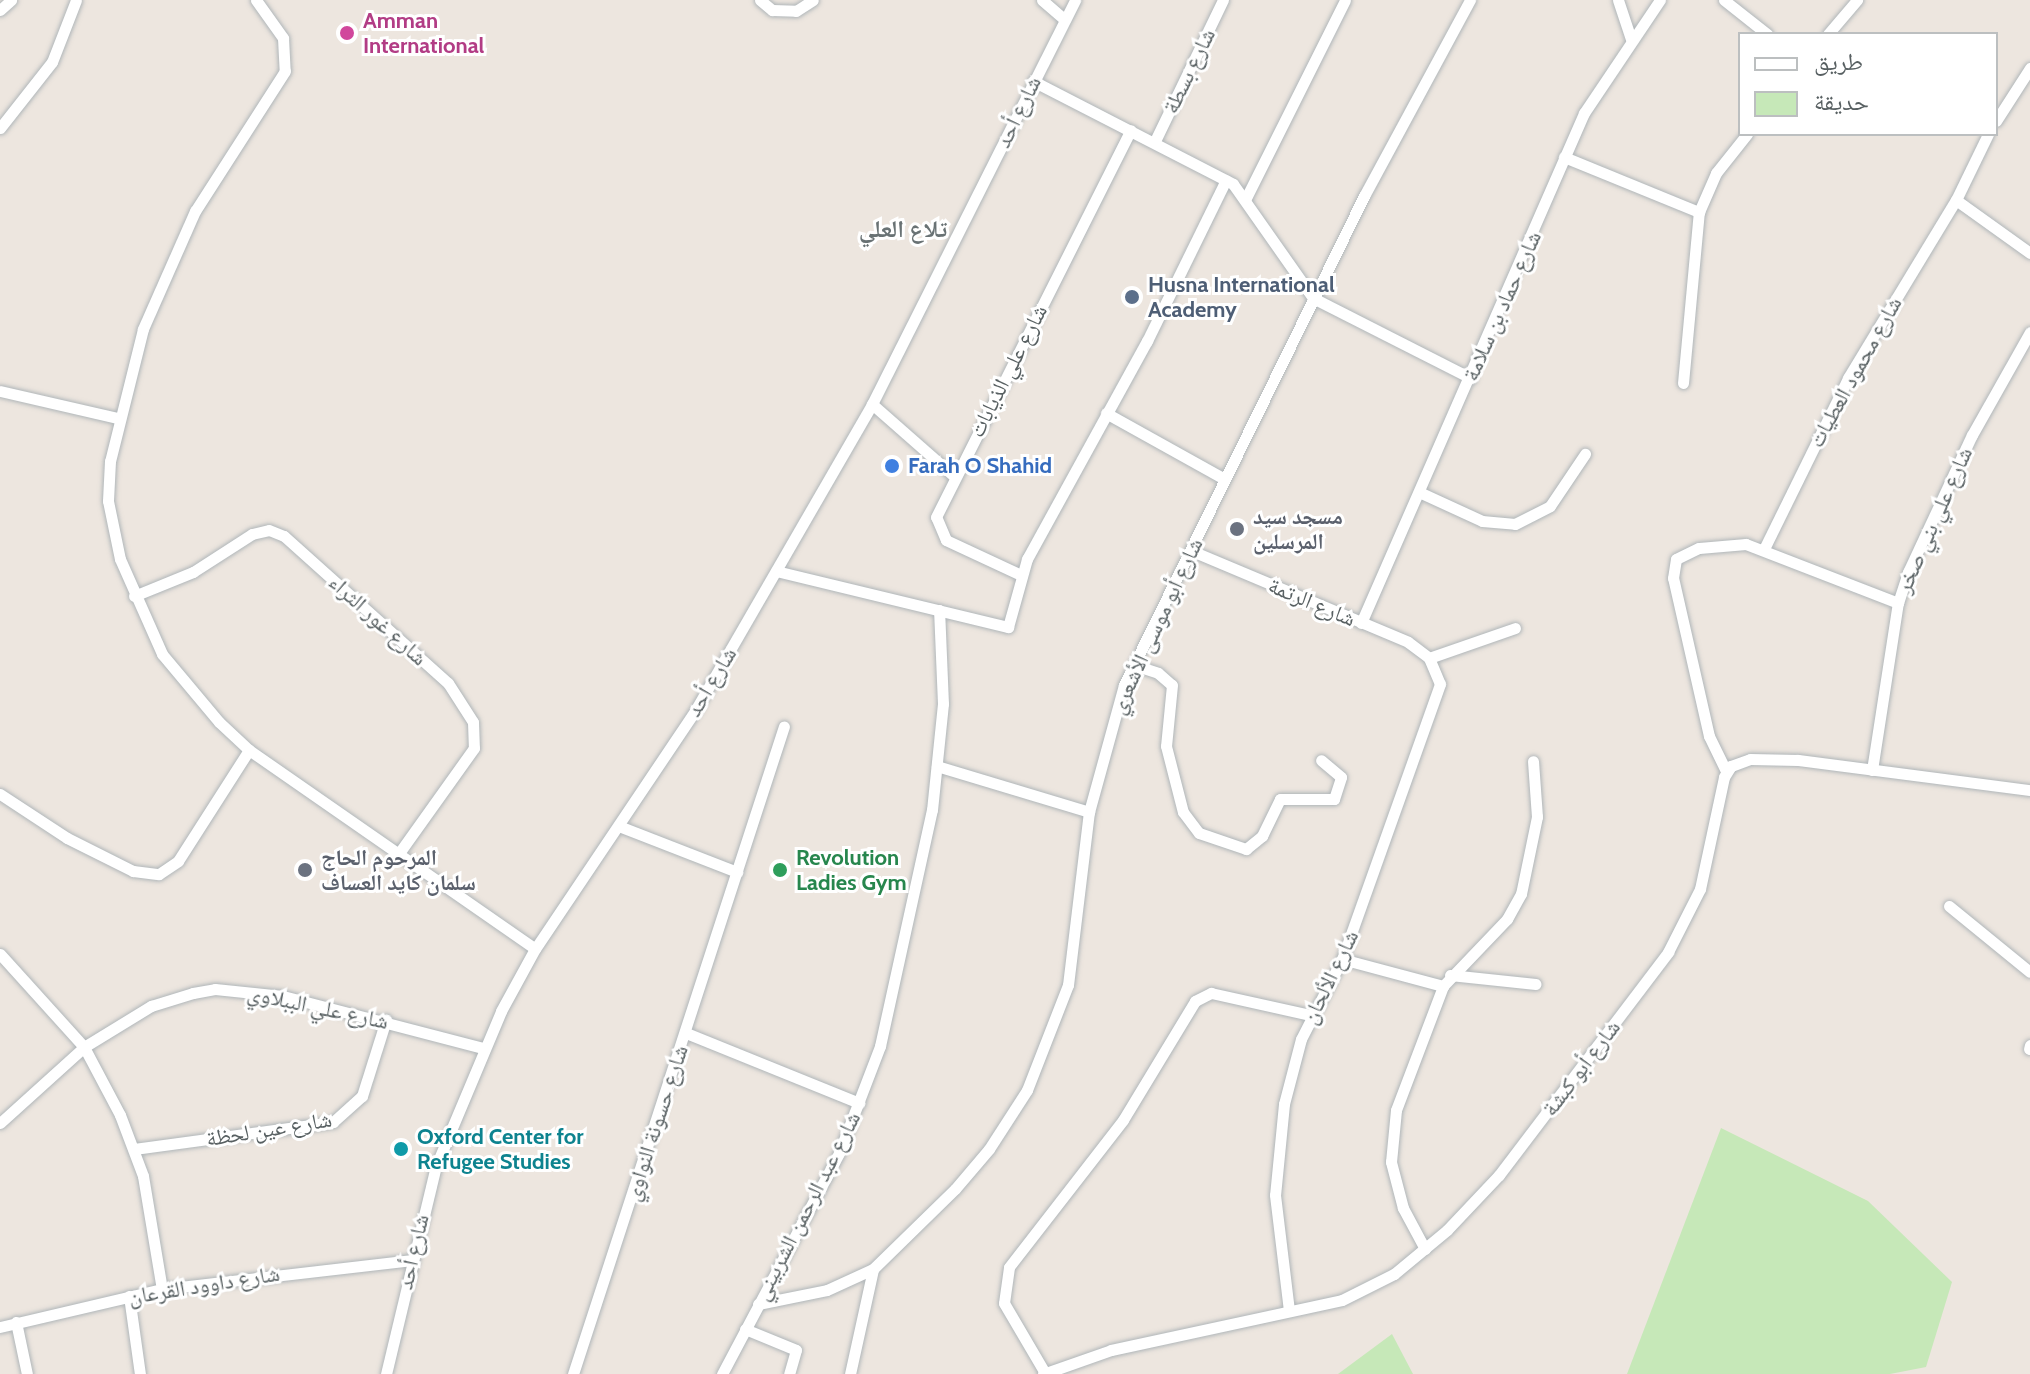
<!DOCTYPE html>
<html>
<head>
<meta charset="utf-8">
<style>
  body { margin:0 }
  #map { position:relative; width:2030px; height:1374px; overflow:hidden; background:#ede6df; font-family:Cabin,"Noto Naskh Arabic",sans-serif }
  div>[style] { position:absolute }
  .green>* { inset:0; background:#c6e8b8 }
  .roads { filter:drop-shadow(0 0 2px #b0b6b9) drop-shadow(0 0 2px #b0b6b9) }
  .minor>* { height:11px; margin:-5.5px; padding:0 5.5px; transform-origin:5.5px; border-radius:5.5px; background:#fff }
  .dots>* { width:22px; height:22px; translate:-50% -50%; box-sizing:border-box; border:4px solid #fff; border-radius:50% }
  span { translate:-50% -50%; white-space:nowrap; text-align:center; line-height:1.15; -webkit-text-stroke:6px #fff; paint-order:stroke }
  .hotel-label { font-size:22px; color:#b23c85; font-weight:700 }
  .left { translate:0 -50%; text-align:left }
  .street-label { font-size:22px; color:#586062 }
  .service-label { font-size:22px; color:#4e5e75; font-weight:700 }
  .shop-label { font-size:22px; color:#366cbe; font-weight:700 }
  .worship-label { font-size:22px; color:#5b616d; font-weight:700 }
  .leisure-label { font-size:22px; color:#27864d; font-weight:700 }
  .culture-label { font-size:22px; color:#0d838f; font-weight:700 }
  .neighbourhood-label { font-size:24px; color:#697274; font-weight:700 }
  .legend { position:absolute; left:1738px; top:32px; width:260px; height:104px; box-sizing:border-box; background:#fff; border:2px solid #bcbfc0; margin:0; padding:10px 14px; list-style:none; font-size:24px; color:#586062 }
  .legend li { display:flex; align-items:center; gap:16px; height:40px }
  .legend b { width:40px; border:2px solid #bcbfc0 }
</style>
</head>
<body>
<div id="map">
  <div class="green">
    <div style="clip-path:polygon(1721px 1128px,1868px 1201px,1952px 1282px,1926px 1367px,1890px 1374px,1627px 1374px)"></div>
    <div style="clip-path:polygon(1392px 1334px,1413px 1374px,1338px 1374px)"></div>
  </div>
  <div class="roads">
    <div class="minor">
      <div style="left:256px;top:0;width:47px;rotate:54.6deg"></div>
      <div style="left:283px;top:38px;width:33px;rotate:87deg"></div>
      <div style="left:285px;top:71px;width:166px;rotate:122.7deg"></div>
      <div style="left:195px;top:211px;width:129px;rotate:113.8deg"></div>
      <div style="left:143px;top:329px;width:136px;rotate:104deg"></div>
      <div style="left:110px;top:461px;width:40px;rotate:92.9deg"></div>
      <div style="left:108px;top:501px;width:59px;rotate:78.3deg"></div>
      <div style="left:120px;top:559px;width:104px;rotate:66.1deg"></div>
      <div style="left:162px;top:654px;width:89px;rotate:50deg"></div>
      <div style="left:219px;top:722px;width:41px;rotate:43deg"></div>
      <div style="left:249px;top:750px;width:348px;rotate:34.8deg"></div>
      <div style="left:760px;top:0;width:16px;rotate:40deg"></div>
      <div style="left:772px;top:10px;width:24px;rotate:2deg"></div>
      <div style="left:796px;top:11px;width:20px;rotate:-33deg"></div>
      <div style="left:1042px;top:0;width:30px;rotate:41deg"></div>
      <div style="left:1618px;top:0;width:41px;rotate:71.6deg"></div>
      <div style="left:1724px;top:0;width:55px;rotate:38.3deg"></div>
      <div style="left:0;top:10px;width:15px;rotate:-42deg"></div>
      <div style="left:1828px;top:34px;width:45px;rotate:-49.5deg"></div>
      <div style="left:1033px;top:81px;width:225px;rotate:27.2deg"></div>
      <div style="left:1233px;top:184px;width:139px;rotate:54.9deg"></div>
      <div style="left:1313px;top:298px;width:177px;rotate:26.9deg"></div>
      <div style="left:1996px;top:121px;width:63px;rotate:-57.3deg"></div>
      <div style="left:0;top:128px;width:84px;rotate:-51.8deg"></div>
      <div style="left:52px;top:62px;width:66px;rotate:-68.8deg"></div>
      <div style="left:1155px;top:141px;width:157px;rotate:-64.3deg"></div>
      <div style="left:1564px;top:157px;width:146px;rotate:22.2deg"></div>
      <div style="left:1246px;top:198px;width:221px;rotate:-63.4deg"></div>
      <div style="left:1956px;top:200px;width:91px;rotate:35.6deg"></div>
      <div style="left:1683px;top:383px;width:172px;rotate:-84.7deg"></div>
      <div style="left:1699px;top:212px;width:43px;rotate:-66.4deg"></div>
      <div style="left:1716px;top:173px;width:50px;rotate:-51.5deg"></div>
      <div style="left:0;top:391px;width:120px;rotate:13deg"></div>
      <div style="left:872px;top:404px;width:109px;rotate:41.3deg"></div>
      <div style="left:1106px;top:413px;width:134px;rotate:29.1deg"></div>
      <div style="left:1419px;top:492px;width:69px;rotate:24.7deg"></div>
      <div style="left:1482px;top:521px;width:33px;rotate:5deg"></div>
      <div style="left:1515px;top:524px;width:39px;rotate:-27deg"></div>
      <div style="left:1550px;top:506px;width:63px;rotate:-56.1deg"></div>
      <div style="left:1764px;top:549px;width:191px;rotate:-63.8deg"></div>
      <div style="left:1848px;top:378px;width:208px;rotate:-58.8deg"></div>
      <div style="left:1956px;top:200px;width:73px;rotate:-64.1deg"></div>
      <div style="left:1192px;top:551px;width:234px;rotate:22.8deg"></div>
      <div style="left:1408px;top:642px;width:26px;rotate:37deg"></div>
      <div style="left:1429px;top:658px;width:28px;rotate:67deg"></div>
      <div style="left:1440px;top:684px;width:292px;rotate:109.6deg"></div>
      <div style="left:1342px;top:959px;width:90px;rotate:117.1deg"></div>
      <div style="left:1301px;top:1039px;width:67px;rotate:104.7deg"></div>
      <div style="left:1284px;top:1104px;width:91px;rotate:95.6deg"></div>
      <div style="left:1275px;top:1195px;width:116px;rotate:83.1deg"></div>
      <div style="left:776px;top:571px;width:239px;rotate:13.6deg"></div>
      <div style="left:1008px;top:627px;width:71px;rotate:-74.4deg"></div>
      <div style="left:1027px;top:559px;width:249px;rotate:-61.2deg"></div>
      <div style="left:1147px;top:341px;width:179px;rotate:-63.9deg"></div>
      <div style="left:1021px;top:575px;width:83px;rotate:-155deg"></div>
      <div style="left:946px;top:540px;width:25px;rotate:-113deg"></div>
      <div style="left:936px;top:517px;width:433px;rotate:-63.3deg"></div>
      <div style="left:134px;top:596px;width:64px;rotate:-22.1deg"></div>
      <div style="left:193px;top:572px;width:70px;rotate:-32.8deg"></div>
      <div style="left:252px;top:534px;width:17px;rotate:-13deg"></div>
      <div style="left:269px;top:530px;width:16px;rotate:22deg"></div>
      <div style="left:284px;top:536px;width:220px;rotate:41.9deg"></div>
      <div style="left:448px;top:683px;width:46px;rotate:57.3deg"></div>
      <div style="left:473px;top:722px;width:26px;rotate:88deg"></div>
      <div style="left:474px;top:748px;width:133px;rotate:125.5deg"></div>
      <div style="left:1361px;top:623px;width:557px;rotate:-66.38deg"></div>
      <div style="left:1584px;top:113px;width:136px;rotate:-56.1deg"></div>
      <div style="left:1429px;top:658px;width:91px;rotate:-19.2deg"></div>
      <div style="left:1134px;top:665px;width:25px;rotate:18deg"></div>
      <div style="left:1158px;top:673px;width:18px;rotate:41deg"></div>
      <div style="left:1172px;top:685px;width:61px;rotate:95.6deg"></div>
      <div style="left:1166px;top:746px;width:68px;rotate:75.6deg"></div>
      <div style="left:1183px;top:812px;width:26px;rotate:53deg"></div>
      <div style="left:1199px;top:833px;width:50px;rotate:18.8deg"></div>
      <div style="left:1246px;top:849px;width:21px;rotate:-39deg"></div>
      <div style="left:1262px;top:836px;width:41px;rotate:-64.1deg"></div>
      <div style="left:1280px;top:799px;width:54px"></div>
      <div style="left:1334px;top:799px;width:23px;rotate:-72deg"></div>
      <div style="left:1341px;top:777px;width:26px;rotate:-140deg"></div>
      <div style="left:937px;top:766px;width:159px;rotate:16.8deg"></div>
      <div style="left:1872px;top:770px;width:169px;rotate:-81.2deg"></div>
      <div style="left:1898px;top:603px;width:33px;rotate:-72deg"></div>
      <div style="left:1908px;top:572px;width:151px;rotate:-65deg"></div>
      <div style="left:1972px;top:435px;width:118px;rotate:-60.6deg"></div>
      <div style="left:1726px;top:771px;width:39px;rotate:-116deg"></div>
      <div style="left:1709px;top:736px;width:162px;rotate:-102.8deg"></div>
      <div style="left:1673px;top:578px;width:19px;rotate:-81deg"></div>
      <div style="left:1676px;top:559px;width:25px;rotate:-26deg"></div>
      <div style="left:1699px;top:548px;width:47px;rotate:-4.9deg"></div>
      <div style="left:1746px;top:544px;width:163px;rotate:21.2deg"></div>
      <div style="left:0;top:794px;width:80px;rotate:33.3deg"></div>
      <div style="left:67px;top:838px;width:74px;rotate:26.6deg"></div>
      <div style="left:133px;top:871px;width:26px;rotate:7deg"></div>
      <div style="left:159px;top:874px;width:23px;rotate:-34deg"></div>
      <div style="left:178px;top:861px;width:132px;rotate:-57.4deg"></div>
      <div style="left:619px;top:826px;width:127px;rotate:21.3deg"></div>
      <div style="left:1949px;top:906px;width:104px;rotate:39.2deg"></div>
      <div style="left:0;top:954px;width:125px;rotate:47.9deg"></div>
      <div style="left:84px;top:1047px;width:77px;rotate:62.1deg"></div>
      <div style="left:120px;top:1115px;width:65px;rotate:69.3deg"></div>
      <div style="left:143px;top:1176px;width:115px;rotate:80.5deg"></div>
      <div style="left:1342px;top:959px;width:105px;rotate:15deg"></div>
      <div style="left:1450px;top:975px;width:86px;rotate:6deg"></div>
      <div style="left:686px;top:1033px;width:187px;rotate:22deg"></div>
      <div style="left:2029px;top:1049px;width:4px;rotate:-76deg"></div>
      <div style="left:0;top:1123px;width:113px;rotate:-42.1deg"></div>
      <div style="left:84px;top:1047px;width:79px;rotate:-31.5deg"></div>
      <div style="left:151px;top:1006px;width:44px;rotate:-17.2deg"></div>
      <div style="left:193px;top:993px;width:22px;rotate:-10deg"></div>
      <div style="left:215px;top:989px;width:68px;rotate:5.9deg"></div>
      <div style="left:283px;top:996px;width:207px;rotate:14.6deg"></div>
      <div style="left:134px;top:1149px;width:201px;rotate:-7.7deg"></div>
      <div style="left:333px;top:1122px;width:39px;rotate:-42deg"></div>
      <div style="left:362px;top:1096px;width:80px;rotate:-72.5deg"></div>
      <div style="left:1425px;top:1249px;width:47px;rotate:-118.2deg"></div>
      <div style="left:1403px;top:1208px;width:48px;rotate:-104.6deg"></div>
      <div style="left:1391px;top:1162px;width:52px;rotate:-84.5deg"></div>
      <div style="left:1396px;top:1110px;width:133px;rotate:-69.2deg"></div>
      <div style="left:1443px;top:986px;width:93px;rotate:-46.3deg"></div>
      <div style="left:1507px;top:919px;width:29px;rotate:-61deg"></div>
      <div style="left:1521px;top:894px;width:79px;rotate:-78.3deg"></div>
      <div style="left:1537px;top:817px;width:56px;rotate:-94.1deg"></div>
      <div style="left:129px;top:1296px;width:79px;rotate:82deg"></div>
      <div style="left:758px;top:1304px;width:70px;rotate:-11.5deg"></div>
      <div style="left:827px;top:1290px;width:51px;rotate:-24.5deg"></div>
      <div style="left:873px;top:1269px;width:115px;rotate:-44.3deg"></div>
      <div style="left:955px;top:1189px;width:52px;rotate:-49.6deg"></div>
      <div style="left:989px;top:1149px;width:70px;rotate:-57.2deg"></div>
      <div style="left:1027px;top:1090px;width:113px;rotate:-68.7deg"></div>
      <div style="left:1068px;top:985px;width:174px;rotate:-83.1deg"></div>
      <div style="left:1089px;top:812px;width:132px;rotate:-74.6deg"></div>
      <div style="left:1124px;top:685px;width:545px;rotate:-63.86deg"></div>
      <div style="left:1364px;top:196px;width:223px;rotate:-61.6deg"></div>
      <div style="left:16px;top:1322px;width:53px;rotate:78.1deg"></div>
      <div style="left:0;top:1327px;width:166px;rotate:-13.2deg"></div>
      <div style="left:162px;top:1289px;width:251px;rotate:-6.6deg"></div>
      <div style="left:745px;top:1329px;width:55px;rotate:22.4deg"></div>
      <div style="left:796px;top:1350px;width:25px;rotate:106deg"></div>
      <div style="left:1045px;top:1373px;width:81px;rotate:-120.4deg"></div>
      <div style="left:1004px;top:1303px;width:36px;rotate:-82deg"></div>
      <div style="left:1009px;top:1267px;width:186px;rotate:-52.2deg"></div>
      <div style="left:1123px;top:1120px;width:139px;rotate:-58.8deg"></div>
      <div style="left:1195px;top:1001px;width:18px;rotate:-27deg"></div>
      <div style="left:1211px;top:993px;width:101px;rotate:12.5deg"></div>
      <div style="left:386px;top:1374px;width:214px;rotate:-76.5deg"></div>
      <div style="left:436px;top:1166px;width:168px;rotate:-67.2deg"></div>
      <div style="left:501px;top:1011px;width:71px;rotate:-61.3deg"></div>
      <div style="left:535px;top:949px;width:289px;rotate:-56.1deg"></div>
      <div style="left:696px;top:709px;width:352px;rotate:-60deg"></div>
      <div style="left:872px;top:404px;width:452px;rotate:-63.3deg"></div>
      <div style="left:573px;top:1374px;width:681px;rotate:-71.96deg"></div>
      <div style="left:722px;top:1374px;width:250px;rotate:-62.1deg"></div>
      <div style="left:839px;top:1153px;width:115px;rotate:-69deg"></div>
      <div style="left:880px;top:1046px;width:242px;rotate:-77.6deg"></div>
      <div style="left:932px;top:810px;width:107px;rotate:-84.1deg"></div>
      <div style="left:943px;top:704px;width:94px;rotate:-92.4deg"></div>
      <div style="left:850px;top:1374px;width:107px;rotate:-77.6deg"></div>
      <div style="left:1043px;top:1374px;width:72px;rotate:-19.4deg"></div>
      <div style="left:1111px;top:1350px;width:236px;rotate:-12.2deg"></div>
      <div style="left:1342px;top:1300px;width:58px;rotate:-26.6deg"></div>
      <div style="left:1394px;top:1274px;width:69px;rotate:-39.7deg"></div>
      <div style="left:1447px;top:1230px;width:76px;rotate:-46.6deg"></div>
      <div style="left:1499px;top:1175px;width:280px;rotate:-52.8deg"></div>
      <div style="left:1668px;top:952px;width:71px;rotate:-63.1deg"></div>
      <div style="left:1700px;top:889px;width:115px;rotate:-77.9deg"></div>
      <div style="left:1724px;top:777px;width:13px;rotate:-58deg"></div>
      <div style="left:1731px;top:766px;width:20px;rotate:-20deg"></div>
      <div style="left:1750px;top:759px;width:48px;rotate:1.2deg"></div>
      <div style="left:1798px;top:760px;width:234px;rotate:7.4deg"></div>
    </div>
  </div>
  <div class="dots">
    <div style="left:347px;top:33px;background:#d1479c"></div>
    <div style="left:1132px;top:297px;background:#5c6f8a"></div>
    <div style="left:892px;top:466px;background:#3f7fe0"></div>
    <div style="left:1237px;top:529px;background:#6b7280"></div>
    <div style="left:305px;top:870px;background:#6b7280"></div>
    <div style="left:780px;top:870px;background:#2e9e5b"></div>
    <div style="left:401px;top:1149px;background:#0f9aa8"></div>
  </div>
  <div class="hotel-label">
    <span class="left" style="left:363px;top:33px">Amman<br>International</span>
  </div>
  <div class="street-label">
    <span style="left:1189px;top:71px;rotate:-64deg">شارع بسطة</span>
    <span style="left:1018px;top:112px;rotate:-64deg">شارع أحد</span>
    <span style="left:1502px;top:306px;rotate:-66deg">شارع حماد بن سلامة</span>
    <span style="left:1008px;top:371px;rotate:-63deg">شارع علي الذيابات</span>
    <span style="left:1855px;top:372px;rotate:-61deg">شارع محمود العطيات</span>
    <span style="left:1934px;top:520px;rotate:-66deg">شارع علي بني صخر</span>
    <span style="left:1312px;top:602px;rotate:23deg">شارع الرتمة</span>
    <span style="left:378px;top:620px;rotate:42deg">شارع غور الثراء</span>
    <span style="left:1156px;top:626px;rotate:-65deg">شارع أبو موسى الأشعري</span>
    <span style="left:711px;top:682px;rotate:-59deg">شارع أحد</span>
    <span style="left:1330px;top:977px;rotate:-64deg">شارع الألحان</span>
    <span style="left:318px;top:1007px;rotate:12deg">شارع علي الببلاوي</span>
    <span style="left:1581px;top:1068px;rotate:-53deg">شارع أبو كبشة</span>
    <span style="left:656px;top:1123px;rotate:-72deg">شارع حسونة النواوي</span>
    <span style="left:269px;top:1129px;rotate:-9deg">شارع عين لحظة</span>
    <span style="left:807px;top:1206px;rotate:-63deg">شارع عبد الرحمن الشربيني</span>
    <span style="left:413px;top:1252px;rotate:-77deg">شارع أحد</span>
    <span style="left:204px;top:1285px;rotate:-9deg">شارع داوود القرعان</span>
  </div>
  <div class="service-label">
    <span class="left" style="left:1148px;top:297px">Husna International<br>Academy</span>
  </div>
  <div class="shop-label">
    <span class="left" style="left:908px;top:466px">Farah O Shahid</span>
  </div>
  <div class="worship-label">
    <span class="left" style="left:1253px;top:529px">مسجد سيد<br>المرسلين</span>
    <span class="left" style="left:321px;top:870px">المرحوم الحاج<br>سلمان كايد العساف</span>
  </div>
  <div class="leisure-label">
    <span class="left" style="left:796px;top:870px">Revolution<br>Ladies Gym</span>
  </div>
  <div class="culture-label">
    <span class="left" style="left:417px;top:1149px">Oxford Center for<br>Refugee Studies</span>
  </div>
  <div class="neighbourhood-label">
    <span style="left:903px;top:229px">تلاع العلي</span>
  </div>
  <ul class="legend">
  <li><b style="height:10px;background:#fff"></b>طريق</li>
  <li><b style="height:22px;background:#c6e8b8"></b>حديقة</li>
  </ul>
</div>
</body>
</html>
